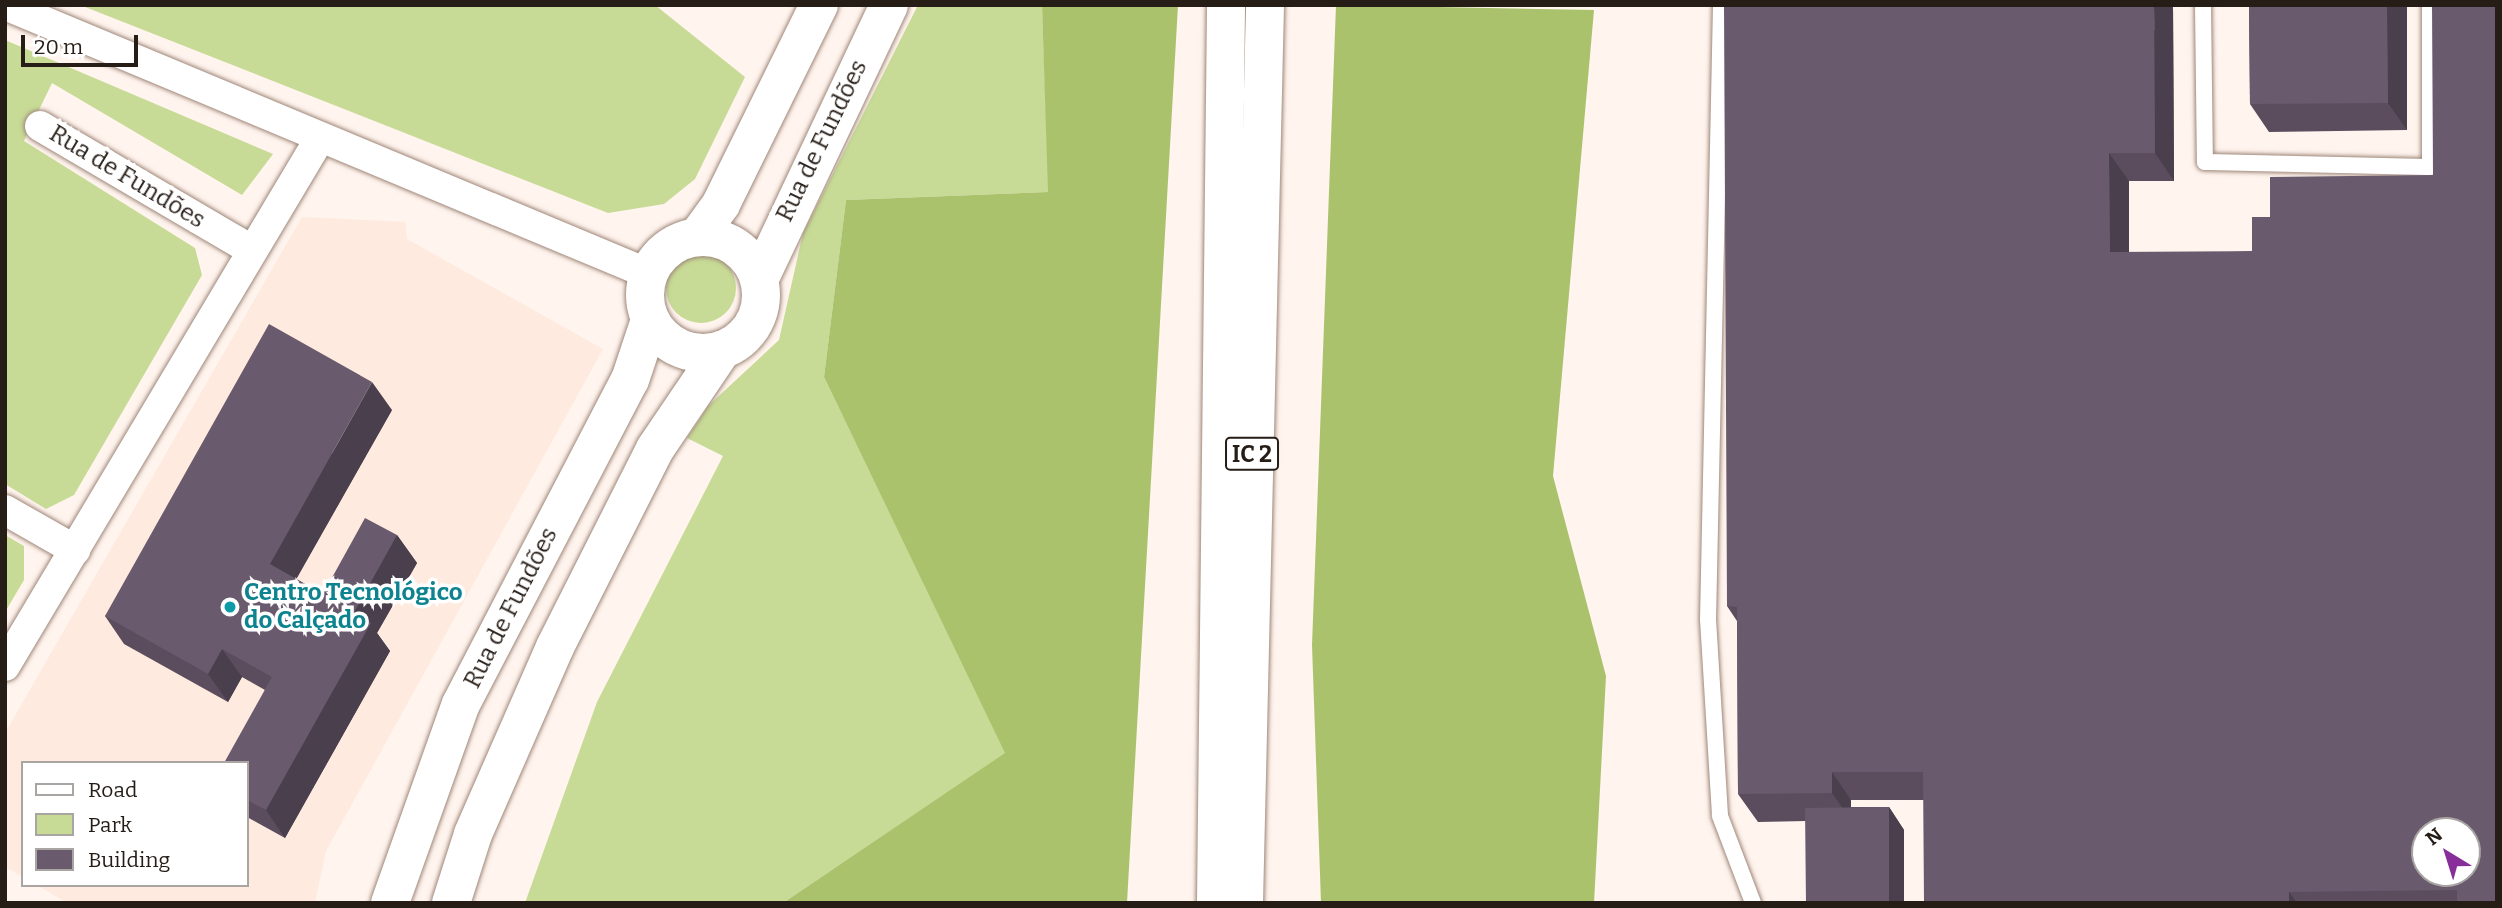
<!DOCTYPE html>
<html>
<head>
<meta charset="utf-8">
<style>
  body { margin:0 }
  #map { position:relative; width:2502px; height:908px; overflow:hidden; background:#fff4ee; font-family:Bitter,serif }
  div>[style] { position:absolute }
  .built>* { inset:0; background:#feeade }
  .green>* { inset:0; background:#c7db96 }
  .round { border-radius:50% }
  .forest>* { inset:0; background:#abc26d }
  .roads { filter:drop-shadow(0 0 2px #9f8779) drop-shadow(0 0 2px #9f8779) }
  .service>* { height:16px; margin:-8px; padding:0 8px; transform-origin:8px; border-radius:8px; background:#fff }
  .minor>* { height:30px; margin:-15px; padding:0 15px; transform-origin:15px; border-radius:15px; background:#fff }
  .secondary>* { height:38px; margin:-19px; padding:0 19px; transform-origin:19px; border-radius:19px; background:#fff }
  .secondary>.ring { margin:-19px; padding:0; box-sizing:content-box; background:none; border:38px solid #fff; border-radius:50% }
  .trunk>* { height:38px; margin:-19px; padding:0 19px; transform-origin:19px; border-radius:19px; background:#fff }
  .wall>* { inset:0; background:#5b4d5e }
  .shaded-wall>* { inset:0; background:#4a3f4c }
  .building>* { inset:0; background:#6a5a6d }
  .dots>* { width:19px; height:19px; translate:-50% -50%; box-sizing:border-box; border:4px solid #fff; border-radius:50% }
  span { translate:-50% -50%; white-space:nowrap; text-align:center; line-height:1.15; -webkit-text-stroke:7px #fff; paint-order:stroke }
  .shield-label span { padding:2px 5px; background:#fff; border:2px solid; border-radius:5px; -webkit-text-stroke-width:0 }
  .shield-label { font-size:23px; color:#261d17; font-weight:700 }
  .street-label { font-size:24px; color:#261d17 }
  .culture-label { font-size:24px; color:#0d838f; font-weight:700 }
  .left { translate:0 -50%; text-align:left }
  .frame { position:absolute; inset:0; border:7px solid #261d17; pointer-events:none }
  .legend { position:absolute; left:21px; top:761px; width:228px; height:126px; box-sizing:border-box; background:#fff; border:2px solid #a8a5a2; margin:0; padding:9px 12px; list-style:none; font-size:21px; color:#261d17 }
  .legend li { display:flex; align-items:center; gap:14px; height:35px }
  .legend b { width:35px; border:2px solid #a8a5a2 }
  .north { position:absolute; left:2411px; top:817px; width:70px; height:70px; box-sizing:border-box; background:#fff; border:2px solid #a8a5a2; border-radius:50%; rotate:322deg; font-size:19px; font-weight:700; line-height:28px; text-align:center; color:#261d17 }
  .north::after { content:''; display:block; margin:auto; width:24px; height:32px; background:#872e9a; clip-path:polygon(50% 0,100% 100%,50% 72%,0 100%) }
  .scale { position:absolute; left:21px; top:35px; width:117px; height:32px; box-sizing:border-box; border:4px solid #261d17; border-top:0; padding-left:9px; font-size:21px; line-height:24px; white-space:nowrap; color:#261d17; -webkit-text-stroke:5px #fff; paint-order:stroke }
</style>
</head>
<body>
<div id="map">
  <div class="built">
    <div style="clip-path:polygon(302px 217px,405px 222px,407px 239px,603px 349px,326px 851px,315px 903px,67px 903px,37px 885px,247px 885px,247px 763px,23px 763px,23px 877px,5px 867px,5px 733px)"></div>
  </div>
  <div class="green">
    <div style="clip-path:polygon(80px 5px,655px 5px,745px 77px,695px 179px,664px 204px,608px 213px)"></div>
    <div style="clip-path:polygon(918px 5px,1042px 5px,1049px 192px,846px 200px,824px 377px,1006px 753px,783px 903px,525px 903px,597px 702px,723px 456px,687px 438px,708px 406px,779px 340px,803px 233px)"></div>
    <div style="clip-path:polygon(5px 40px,273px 154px,242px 195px,52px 83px,24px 141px,195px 248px,202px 275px,74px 495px,46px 509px,5px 484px)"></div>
    <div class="round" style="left:666px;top:253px;width:70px;height:70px"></div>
    <div style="clip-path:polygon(5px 535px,24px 546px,24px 580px,5px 612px)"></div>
  </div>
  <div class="forest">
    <div style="clip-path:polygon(1042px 5px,1178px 5px,1127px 903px,783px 903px,1005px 753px,824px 377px,846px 200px,1048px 192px)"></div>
    <div style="clip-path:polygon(1336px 5px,1594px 10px,1553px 476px,1606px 676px,1594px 903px,1321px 903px,1312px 645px)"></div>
  </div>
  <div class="roads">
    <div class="service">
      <div style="left:1721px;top:5px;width:614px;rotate:91.21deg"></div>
      <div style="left:1708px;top:619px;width:197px;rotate:86.5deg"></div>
      <div style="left:1720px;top:816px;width:93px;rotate:69.2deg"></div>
      <div style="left:2203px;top:5px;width:157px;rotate:89.3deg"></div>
      <div style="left:2205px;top:162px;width:225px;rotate:1.3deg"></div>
      <div style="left:2430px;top:167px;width:162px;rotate:-90deg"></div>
    </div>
    <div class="minor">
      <div style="left:5px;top:5px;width:698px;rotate:22.67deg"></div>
      <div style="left:40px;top:126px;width:245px;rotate:30.4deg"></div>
      <div style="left:5px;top:510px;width:81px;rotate:29.7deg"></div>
      <div style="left:5px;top:666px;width:615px;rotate:-59.18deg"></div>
    </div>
    <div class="secondary">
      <div style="left:698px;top:236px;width:39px;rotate:-54deg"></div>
      <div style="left:721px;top:204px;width:222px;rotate:-63.8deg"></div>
      <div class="ring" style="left:645px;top:237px;width:78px;height:78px"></div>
      <div style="left:760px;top:278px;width:302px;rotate:-64.7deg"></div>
      <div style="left:390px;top:903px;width:211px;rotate:-70.4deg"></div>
      <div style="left:461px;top:704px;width:365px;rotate:-62.5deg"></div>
      <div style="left:630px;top:380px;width:63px;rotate:-71.6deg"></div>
      <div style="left:451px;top:903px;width:72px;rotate:-72.3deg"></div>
      <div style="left:473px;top:834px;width:204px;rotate:-66.3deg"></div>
      <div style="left:555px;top:647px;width:222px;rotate:-63.2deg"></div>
      <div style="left:655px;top:449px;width:120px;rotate:-55.9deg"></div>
    </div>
    <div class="trunk">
      <div style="left:1216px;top:903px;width:898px;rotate:-89.36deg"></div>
      <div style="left:1244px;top:903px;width:898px;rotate:-88.66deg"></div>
    </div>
  </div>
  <div class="wall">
    <div style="clip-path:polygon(2173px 5px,2174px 181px,2129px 181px,2129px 252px,2497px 903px,1924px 903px,1924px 800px,1851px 800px,1851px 807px,1889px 807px,1904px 830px,1806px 821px,1758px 822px,1738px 794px,1737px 621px,1727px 606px)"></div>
    <div style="clip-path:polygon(2249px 5px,2407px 5px,2407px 130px,2269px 132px,2250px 104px)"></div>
    <div style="clip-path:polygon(392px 410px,296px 579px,323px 594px,397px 535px,417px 563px,377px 633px,390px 651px,285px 838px,247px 817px,247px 763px,265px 690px,242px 677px,228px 702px,124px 644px,105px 616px)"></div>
  </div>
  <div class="shaded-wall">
    <div style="clip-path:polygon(2154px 5px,2173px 5px,2174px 181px,2155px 153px)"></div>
    <div style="clip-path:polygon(2387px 5px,2407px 5px,2407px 130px,2388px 103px)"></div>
    <div style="clip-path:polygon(2109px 153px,2129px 181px,2129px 280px,2110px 252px)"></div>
    <div style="clip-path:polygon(372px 382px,392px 410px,289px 592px,270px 564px)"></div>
    <div style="clip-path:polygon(397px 535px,417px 563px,377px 633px,390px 651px,285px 838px,266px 810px,353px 614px)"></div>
    <div style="clip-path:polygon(222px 649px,242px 677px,228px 702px,208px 674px)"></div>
    <div style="clip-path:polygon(1832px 772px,1851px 800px,1851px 820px,1832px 793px)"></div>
    <div style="clip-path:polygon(1889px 807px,1904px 830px,1904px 903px,1889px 903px)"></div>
    <div style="clip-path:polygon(2289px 892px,2297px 903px,2289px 903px)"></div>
  </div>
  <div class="building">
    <div style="clip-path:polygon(evenodd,1724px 5px,2154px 5px,2155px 153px,2109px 153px,2110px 252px,2252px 251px,2252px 217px,2270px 217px,2270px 177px,2433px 175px,2432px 5px,2497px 5px,2497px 903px,2457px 903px,2457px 890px,2289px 892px,2289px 903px,1924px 903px,1923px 772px,1832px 772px,1832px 793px,1738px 794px,1737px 607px,1727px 606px,1724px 5px,2425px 831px,2467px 831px,2467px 873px,2425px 873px,2425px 831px)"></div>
    <div style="clip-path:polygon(2249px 5px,2387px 5px,2388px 103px,2250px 104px)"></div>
    <div style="clip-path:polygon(269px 324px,372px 382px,270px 564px,323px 594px,365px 518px,397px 535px,353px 614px,371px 623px,266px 810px,247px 800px,247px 763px,224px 763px,272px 677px,222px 649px,208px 674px,105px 616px)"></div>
    <div style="clip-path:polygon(1889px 807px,1889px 903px,1806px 903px,1805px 808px)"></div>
  </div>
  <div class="dots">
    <div style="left:230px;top:607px;background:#0f9aa8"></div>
  </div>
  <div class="shield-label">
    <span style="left:1252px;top:454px">IC 2</span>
  </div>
  <div class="street-label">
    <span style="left:822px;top:141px;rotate:-64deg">Rua de Fundões</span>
    <span style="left:127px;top:177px;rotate:31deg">Rua de Fundões</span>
    <span style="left:511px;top:608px;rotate:-63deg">Rua de Fundões</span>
  </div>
  <div class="culture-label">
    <span class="left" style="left:244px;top:607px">Centro Tecnológico<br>do Calçado</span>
  </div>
  <div class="frame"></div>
  <ul class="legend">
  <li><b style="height:9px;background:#fff"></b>Road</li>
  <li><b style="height:19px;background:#c7db96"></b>Park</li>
  <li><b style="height:19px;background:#6a5a6d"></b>Building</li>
  </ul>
  <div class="north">N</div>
  <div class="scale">20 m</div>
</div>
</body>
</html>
